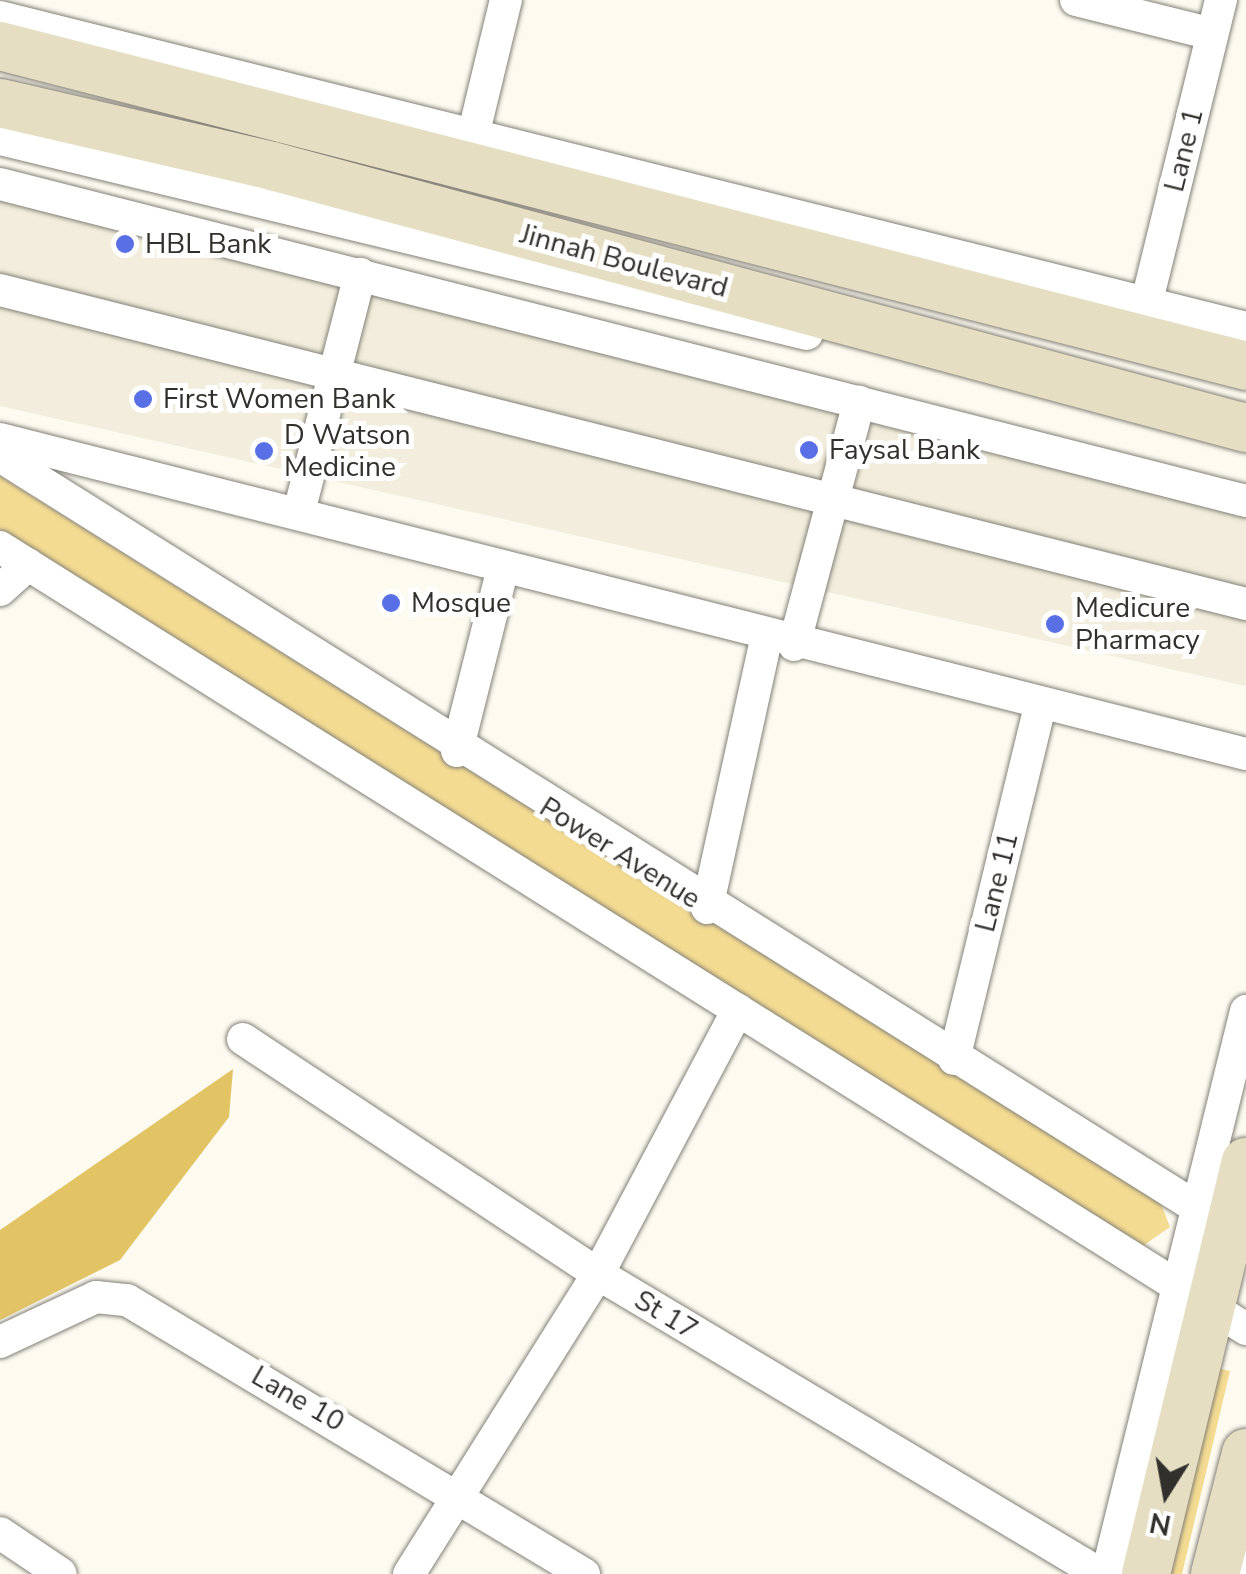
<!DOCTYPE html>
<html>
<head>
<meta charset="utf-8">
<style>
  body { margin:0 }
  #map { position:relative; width:1246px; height:1574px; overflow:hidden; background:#fdfaf0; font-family:"Nunito Sans",sans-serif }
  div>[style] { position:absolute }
  .built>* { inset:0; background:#f2eddc }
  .green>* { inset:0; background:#f4db92 }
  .forest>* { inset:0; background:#e2c465 }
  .roads { filter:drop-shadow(0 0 2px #838078) drop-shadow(0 0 2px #838078) }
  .street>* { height:32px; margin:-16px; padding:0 16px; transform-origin:16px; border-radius:16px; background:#fff }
  .secondary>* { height:48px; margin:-24px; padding:0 24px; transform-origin:24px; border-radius:24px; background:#e6dec3 }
  .dots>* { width:28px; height:28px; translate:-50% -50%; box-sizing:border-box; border:5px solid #fff; border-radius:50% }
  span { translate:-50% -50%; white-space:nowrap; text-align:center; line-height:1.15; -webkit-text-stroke:10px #fff; paint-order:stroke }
  .street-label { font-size:28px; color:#31302c }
  .poi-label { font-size:28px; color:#31302c }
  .left { translate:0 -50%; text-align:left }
  .north { position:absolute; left:1116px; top:1444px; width:100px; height:100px; -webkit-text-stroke:8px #fff; paint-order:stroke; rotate:191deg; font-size:28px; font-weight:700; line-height:40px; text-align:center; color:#31302c }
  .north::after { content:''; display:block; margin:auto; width:35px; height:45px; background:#31302c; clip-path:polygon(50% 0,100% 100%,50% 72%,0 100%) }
</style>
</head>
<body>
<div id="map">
  <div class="built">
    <div style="clip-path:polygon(0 190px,1246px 504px,1246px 686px,0 406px)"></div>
  </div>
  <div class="green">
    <div style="clip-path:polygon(0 476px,1161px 1204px,1170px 1227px,1137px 1250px,0 538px)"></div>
    <div style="clip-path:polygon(1216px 1368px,1230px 1371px,1182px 1574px,1168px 1574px)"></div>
  </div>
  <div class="forest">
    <div style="clip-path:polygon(233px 1069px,229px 1117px,120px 1260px,0 1320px,0 1230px)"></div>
  </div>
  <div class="roads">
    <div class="street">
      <div style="left:1076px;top:0;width:140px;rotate:14deg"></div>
      <div style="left:0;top:17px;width:1284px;rotate:14.01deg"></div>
      <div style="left:473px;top:136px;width:140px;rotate:-76.4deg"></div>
      <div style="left:0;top:139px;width:830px;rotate:13.58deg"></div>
      <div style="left:0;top:184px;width:1286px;rotate:14.27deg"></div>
      <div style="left:0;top:290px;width:1285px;rotate:14.14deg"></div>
      <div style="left:1147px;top:301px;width:310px;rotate:-76.2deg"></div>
      <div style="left:0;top:439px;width:1285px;rotate:14.19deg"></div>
      <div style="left:0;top:456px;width:1470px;rotate:32.13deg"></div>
      <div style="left:299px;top:512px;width:246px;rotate:-75.6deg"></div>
      <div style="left:0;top:547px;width:1471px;rotate:32.11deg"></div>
      <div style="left:0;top:590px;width:38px;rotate:-42deg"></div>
      <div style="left:794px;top:645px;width:252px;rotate:-75deg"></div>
      <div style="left:457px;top:751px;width:189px;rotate:-75.9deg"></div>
      <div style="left:707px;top:908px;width:275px;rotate:-77.6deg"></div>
      <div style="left:243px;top:1039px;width:426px;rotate:33.5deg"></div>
      <div style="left:598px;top:1274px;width:585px;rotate:30.86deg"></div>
      <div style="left:954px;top:1059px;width:363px;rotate:-76.3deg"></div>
      <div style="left:0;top:1342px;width:106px;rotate:-25.1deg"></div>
      <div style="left:96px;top:1297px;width:31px;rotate:6deg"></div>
      <div style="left:127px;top:1300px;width:533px;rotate:30.95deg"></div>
      <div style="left:0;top:1533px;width:73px;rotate:33.9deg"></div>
      <div style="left:409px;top:1574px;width:355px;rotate:-57.8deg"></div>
      <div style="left:598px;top:1274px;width:299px;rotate:-62.1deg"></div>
      <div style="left:1107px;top:1574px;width:580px;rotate:-76.13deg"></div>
      <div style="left:1243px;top:1574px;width:12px;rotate:-76deg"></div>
    </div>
    <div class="secondary">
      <div style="left:0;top:46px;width:1286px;rotate:14.4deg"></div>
      <div style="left:0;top:103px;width:279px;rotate:13deg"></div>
      <div style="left:272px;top:166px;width:1009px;rotate:15.06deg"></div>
      <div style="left:1146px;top:1574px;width:424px;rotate:-76.4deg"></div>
      <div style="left:1215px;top:1574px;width:125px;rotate:-75.6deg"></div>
    </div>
  </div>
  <div class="dots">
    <div style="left:125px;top:244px;background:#586fe5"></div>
    <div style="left:143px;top:399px;background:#586fe5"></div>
    <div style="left:809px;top:450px;background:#586fe5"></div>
    <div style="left:264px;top:451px;background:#586fe5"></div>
    <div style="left:391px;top:603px;background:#586fe5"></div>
    <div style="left:1055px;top:624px;background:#586fe5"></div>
  </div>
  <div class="street-label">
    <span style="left:1184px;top:150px;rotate:-76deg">Lane 1</span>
    <span style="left:624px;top:261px;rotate:15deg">Jinnah Boulevard</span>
    <span style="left:620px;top:853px;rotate:32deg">Power Avenue</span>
    <span style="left:997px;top:882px;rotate:-76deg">Lane 11</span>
    <span style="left:666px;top:1315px;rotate:31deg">St 17</span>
    <span style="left:298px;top:1399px;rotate:30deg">Lane 10</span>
  </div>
  <div class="poi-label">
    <span class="left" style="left:145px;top:244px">HBL Bank</span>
    <span class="left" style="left:163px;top:399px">First Women Bank</span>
    <span class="left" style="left:284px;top:451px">D Watson<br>Medicine</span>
    <span class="left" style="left:829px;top:450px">Faysal Bank</span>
    <span class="left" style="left:411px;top:603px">Mosque</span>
    <span class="left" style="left:1075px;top:624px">Medicure<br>Pharmacy</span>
  </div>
  <div class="north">N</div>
</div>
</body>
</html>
